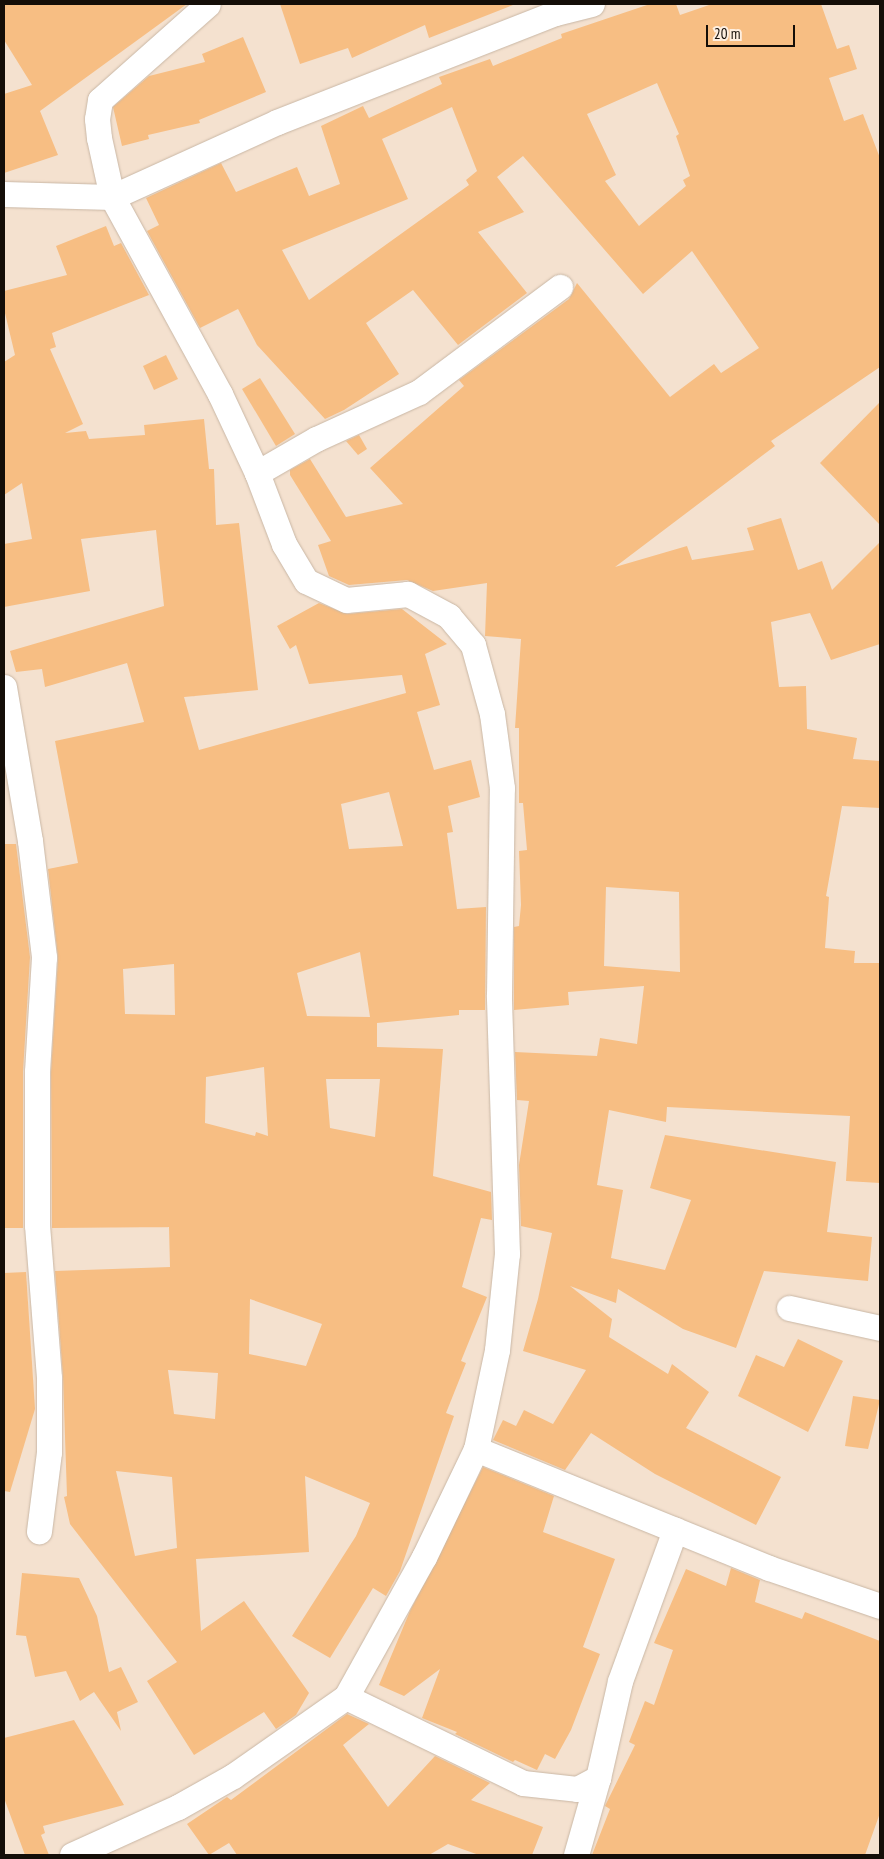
<!DOCTYPE html>
<html>
<head>
<meta charset="utf-8">
<style>
  body { margin:0 }
  #map { position:relative; width:884px; height:1859px; overflow:hidden; background:#f4e1cf; font-family:"PT Sans Narrow",sans-serif }
  div>[style] { position:absolute }
  .building>* { inset:0; background:#f7be83 }
  .roads { filter:drop-shadow(0 0 1px #c9b7a5) drop-shadow(0 0 1px #c9b7a5) }
  .street>* { height:25px; margin:-12.5px; padding:0 12.5px; transform-origin:12.5px; border-radius:12.5px; background:#fff }
  span { translate:-50% -50%; white-space:nowrap; text-align:center; line-height:1.15; -webkit-text-stroke:4.5px #feefe0; paint-order:stroke }
  .frame { position:absolute; inset:0; border:5px solid #140e08; pointer-events:none }
  .scale { position:absolute; left:706px; top:25px; width:89px; height:22px; box-sizing:border-box; border:2px solid #140e08; border-top:0; padding-left:6px; font-size:15px; line-height:18px; white-space:nowrap; color:#140e08; -webkit-text-stroke:4px #feefe0; paint-order:stroke }
</style>
</head>
<body>
<div id="map">
  <div class="building">
    <div style="clip-path:polygon(4px 4px,187px 4px,40px 111px,58px 155px,4px 173px,4px 94px,32px 85px,4px 40px)"></div>
    <div style="clip-path:polygon(280px 4px,513px 4px,513px 5px,429px 38px,425px 25px,352px 58px,348px 48px,300px 64px)"></div>
    <div style="clip-path:polygon(evenodd,650px 4px,676px 4px,680px 15px,712px 4px,821px 4px,837px 49px,849px 45px,857px 69px,829px 78px,844px 121px,863px 114px,880px 158px,880px 367px,771px 441px,775px 446px,615px 567px,687px 546px,692px 560px,754px 550px,747px 528px,781px 518px,798px 570px,822px 561px,832px 590px,880px 542px,880px 644px,831px 660px,810px 613px,771px 622px,779px 687px,806px 686px,807px 729px,857px 738px,853px 759px,880px 761px,880px 808px,842px 806px,826px 896px,829px 897px,825px 948px,855px 951px,854px 963px,880px 963px,880px 1183px,846px 1181px,850px 1116px,667px 1107px,666px 1122px,609px 1110px,597px 1185px,623px 1190px,611px 1258px,665px 1270px,691px 1200px,650px 1188px,665px 1135px,836px 1162px,827px 1232px,872px 1237px,868px 1281px,764px 1271px,736px 1348px,683px 1329px,618px 1289px,616px 1303px,570px 1286px,612px 1319px,609px 1337px,668px 1374px,672px 1364px,709px 1392px,686px 1428px,781px 1477px,756px 1525px,655px 1474px,591px 1433px,565px 1470px,493px 1440px,503px 1420px,516px 1426px,524px 1410px,553px 1424px,586px 1370px,523px 1351px,538px 1299px,552px 1233px,521px 1226px,519px 1165px,529px 1101px,517px 1100px,515px 1052px,597px 1056px,600px 1038px,637px 1044px,644px 986px,568px 992px,569px 1005px,514px 1010px,514px 927px,519px 926px,521px 905px,519px 851px,527px 850px,523px 803px,519px 803px,519px 728px,515px 728px,521px 639px,485px 636px,487px 583px,433px 591px,407px 580px,349px 585px,329px 576px,318px 545px,331px 541px,290px 475px,290px 470px,310px 459px,346px 517px,403px 504px,370px 468px,464px 386px,459px 380px,569px 299px,577px 283px,670px 397px,714px 364px,721px 373px,759px 348px,692px 251px,643px 294px,523px 156px,497px 177px,524px 212px,478px 232px,527px 293px,458px 345px,413px 290px,366px 323px,399px 374px,344px 410px,325px 419px,257px 345px,238px 309px,200px 328px,147px 231px,159px 225px,146px 198px,221px 163px,236px 192px,297px 167px,309px 196px,340px 184px,321px 126px,363px 106px,369px 118px,442px 84px,439px 77px,490px 59px,493px 66px,562px 38px,561px 34px,650px 4px,657px 83px,679px 134px,676px 136px,690px 176px,683px 180px,686px 186px,639px 226px,605px 181px,616px 175px,587px 114px,657px 83px,650px 4px,452px 107px,477px 171px,466px 180px,469px 185px,309px 300px,282px 250px,408px 199px,382px 139px,452px 107px,650px 4px,606px 887px,679px 892px,680px 972px,604px 966px,606px 887px)"></div>
    <div style="clip-path:polygon(243px 37px,266px 92px,199px 120px,200px 123px,148px 135px,149px 139px,122px 146px,113px 107px,149px 76px,205px 62px,202px 54px)"></div>
    <div style="clip-path:polygon(evenodd,106px 226px,114px 246px,121px 243px,149px 295px,52px 333px,56px 347px,50px 349px,83px 424px,65px 433px,86px 431px,89px 439px,145px 435px,144px 425px,204px 419px,209px 469px,214px 469px,216px 525px,239px 523px,258px 690px,184px 697px,199px 750px,406px 693px,402px 675px,309px 684px,296px 645px,290px 649px,277px 626px,319px 603px,347px 614px,402px 609px,447px 644px,425px 654px,440px 705px,417px 712px,434px 770px,471px 760px,480px 797px,448px 806px,453px 832px,447px 833px,457px 909px,486px 907px,485px 1010px,459px 1010px,459px 1015px,377px 1023px,377px 1047px,443px 1049px,433px 1176px,491px 1192px,492px 1220px,481px 1218px,462px 1287px,487px 1297px,461px 1361px,466px 1363px,446px 1413px,454px 1416px,400px 1571px,386px 1596px,373px 1588px,330px 1658px,292px 1636px,356px 1536px,370px 1503px,305px 1476px,309px 1552px,196px 1559px,201px 1631px,244px 1601px,309px 1693px,296px 1715px,276px 1729px,264px 1712px,194px 1755px,147px 1681px,177px 1662px,70px 1524px,64px 1497px,67px 1496px,63px 1377px,55px 1271px,170px 1267px,169px 1227px,52px 1228px,51px 1072px,58px 958px,48px 869px,78px 863px,55px 741px,144px 722px,127px 663px,45px 687px,42px 669px,16px 672px,10px 651px,164px 606px,156px 530px,81px 539px,90px 591px,4px 607px,4px 544px,32px 539px,22px 483px,4px 495px,4px 362px,15px 355px,4px 309px,4px 291px,67px 275px,56px 246px,106px 226px,389px 792px,403px 846px,349px 849px,341px 804px,389px 792px,106px 226px,360px 952px,370px 1017px,307px 1016px,297px 973px,360px 952px,106px 226px,174px 964px,175px 1015px,125px 1014px,123px 969px,174px 964px,106px 226px,264px 1067px,268px 1136px,256px 1132px,255px 1136px,205px 1123px,206px 1077px,264px 1067px,106px 226px,326px 1079px,380px 1079px,375px 1137px,330px 1128px,326px 1079px,106px 226px,250px 1299px,322px 1324px,306px 1366px,249px 1354px,250px 1299px,106px 226px,168px 1370px,218px 1373px,215px 1419px,174px 1414px,168px 1370px,106px 226px,116px 1471px,172px 1477px,177px 1548px,135px 1556px,116px 1471px)"></div>
    <div style="clip-path:polygon(166px 355px,178px 379px,154px 390px,143px 366px)"></div>
    <div style="clip-path:polygon(260px 378px,295px 434px,276px 446px,242px 389px)"></div>
    <div style="clip-path:polygon(880px 402px,880px 525px,820px 463px)"></div>
    <div style="clip-path:polygon(359px 435px,367px 449px,358px 455px,346px 441px)"></div>
    <div style="clip-path:polygon(4px 844px,16px 844px,30px 957px,23px 1072px,23px 1228px,4px 1228px)"></div>
    <div style="clip-path:polygon(26px 1272px,35px 1409px,10px 1492px,4px 1491px,4px 1273px)"></div>
    <div style="clip-path:polygon(798px 1339px,843px 1361px,808px 1432px,738px 1396px,756px 1355px,784px 1367px)"></div>
    <div style="clip-path:polygon(853px 1396px,880px 1400px,868px 1449px,845px 1446px)"></div>
    <div style="clip-path:polygon(483px 1467px,554px 1496px,543px 1532px,615px 1559px,583px 1647px,600px 1654px,571px 1730px,555px 1759px,545px 1754px,537px 1770px,515px 1760px,513px 1762px,455px 1734px,457px 1732px,422px 1718px,440px 1669px,404px 1696px,379px 1685px,410px 1611px)"></div>
    <div style="clip-path:polygon(731px 1568px,760px 1580px,755px 1602px,802px 1619px,805px 1612px,880px 1641px,880px 1813px,865px 1855px,592px 1855px,610px 1809px,605px 1806px,635px 1745px,629px 1742px,645px 1701px,654px 1705px,673px 1650px,654px 1643px,686px 1569px,726px 1586px)"></div>
    <div style="clip-path:polygon(22px 1573px,79px 1578px,97px 1616px,109px 1672px,121px 1667px,138px 1702px,117px 1712px,121px 1731px,94px 1692px,80px 1701px,66px 1671px,35px 1677px,26px 1636px,16px 1635px)"></div>
    <div style="clip-path:polygon(347px 1714px,369px 1724px,343px 1745px,388px 1807px,435px 1756px,490px 1783px,471px 1800px,543px 1827px,532px 1855px,479px 1855px,448px 1844px,429px 1855px,237px 1855px,229px 1843px,209px 1855px,187px 1824px,227px 1797px,231px 1800px)"></div>
    <div style="clip-path:polygon(74px 1720px,124px 1805px,43px 1826px,45px 1833px,41px 1835px,49px 1855px,25px 1855px,4px 1798px,4px 1738px)"></div>
  </div>
  <div class="roads">
    <div class="street">
      <div style="left:4px;top:194px;width:108px;rotate:1.6deg"></div>
      <div style="left:112px;top:197px;width:181px;rotate:-24.4deg"></div>
      <div style="left:277px;top:122px;width:299px;rotate:-21.4deg"></div>
      <div style="left:555px;top:13px;width:38px;rotate:-14deg"></div>
      <div style="left:257px;top:473px;width:68px;rotate:-30deg"></div>
      <div style="left:316px;top:439px;width:113px;rotate:-24.5deg"></div>
      <div style="left:419px;top:392px;width:176px;rotate:-36.7deg"></div>
      <div style="left:4px;top:687px;width:156px;rotate:80.4deg"></div>
      <div style="left:30px;top:841px;width:117px;rotate:83.1deg"></div>
      <div style="left:44px;top:957px;width:115px;rotate:93.5deg"></div>
      <div style="left:37px;top:1072px;width:153px;rotate:90deg"></div>
      <div style="left:37px;top:1225px;width:153px;rotate:85.5deg"></div>
      <div style="left:49px;top:1378px;width:74px;rotate:90deg"></div>
      <div style="left:49px;top:1452px;width:80px;rotate:97.2deg"></div>
      <div style="left:789px;top:1308px;width:93px;rotate:12.4deg"></div>
      <div style="left:476px;top:1449px;width:316px;rotate:22.1deg"></div>
      <div style="left:769px;top:1568px;width:117px;rotate:18.9deg"></div>
      <div style="left:346px;top:1697px;width:197px;rotate:25.9deg"></div>
      <div style="left:523px;top:1783px;width:54px;rotate:6.3deg"></div>
      <div style="left:577px;top:1789px;width:24px;rotate:-28deg"></div>
      <div style="left:598px;top:1778px;width:99px;rotate:-77.2deg"></div>
      <div style="left:620px;top:1681px;width:161px;rotate:-70deg"></div>
      <div style="left:72px;top:1855px;width:116px;rotate:-24.4deg"></div>
      <div style="left:178px;top:1807px;width:63px;rotate:-29.4deg"></div>
      <div style="left:233px;top:1776px;width:138px;rotate:-35deg"></div>
      <div style="left:346px;top:1697px;width:160px;rotate:-60.9deg"></div>
      <div style="left:424px;top:1557px;width:120px;rotate:-64.3deg"></div>
      <div style="left:476px;top:1449px;width:101px;rotate:-78deg"></div>
      <div style="left:497px;top:1350px;width:97px;rotate:-84.1deg"></div>
      <div style="left:507px;top:1254px;width:259px;rotate:-91.8deg"></div>
      <div style="left:499px;top:995px;width:207px;rotate:-89.2deg"></div>
      <div style="left:502px;top:788px;width:75px;rotate:-97.7deg"></div>
      <div style="left:492px;top:714px;width:72px;rotate:-105.4deg"></div>
      <div style="left:473px;top:645px;width:38px;rotate:-130deg"></div>
      <div style="left:449px;top:616px;width:47px;rotate:-151.8deg"></div>
      <div style="left:408px;top:594px;width:62px;rotate:174.5deg"></div>
      <div style="left:346px;top:600px;width:44px;rotate:-154.6deg"></div>
      <div style="left:306px;top:581px;width:43px;rotate:-120.7deg"></div>
      <div style="left:284px;top:544px;width:76px;rotate:-110.8deg"></div>
      <div style="left:257px;top:473px;width:87px;rotate:-115.1deg"></div>
      <div style="left:220px;top:394px;width:225px;rotate:-118.7deg"></div>
      <div style="left:112px;top:197px;width:60px;rotate:-102.4deg"></div>
      <div style="left:99px;top:138px;width:19px;rotate:-96deg"></div>
      <div style="left:97px;top:119px;width:19px;rotate:-81deg"></div>
      <div style="left:100px;top:100px;width:144px;rotate:-41.6deg"></div>
      <div style="left:576px;top:1855px;width:80px;rotate:-74.1deg"></div>
    </div>
  </div>
  <div class="frame"></div>
  <div class="scale">20 m</div>
</div>
</body>
</html>
